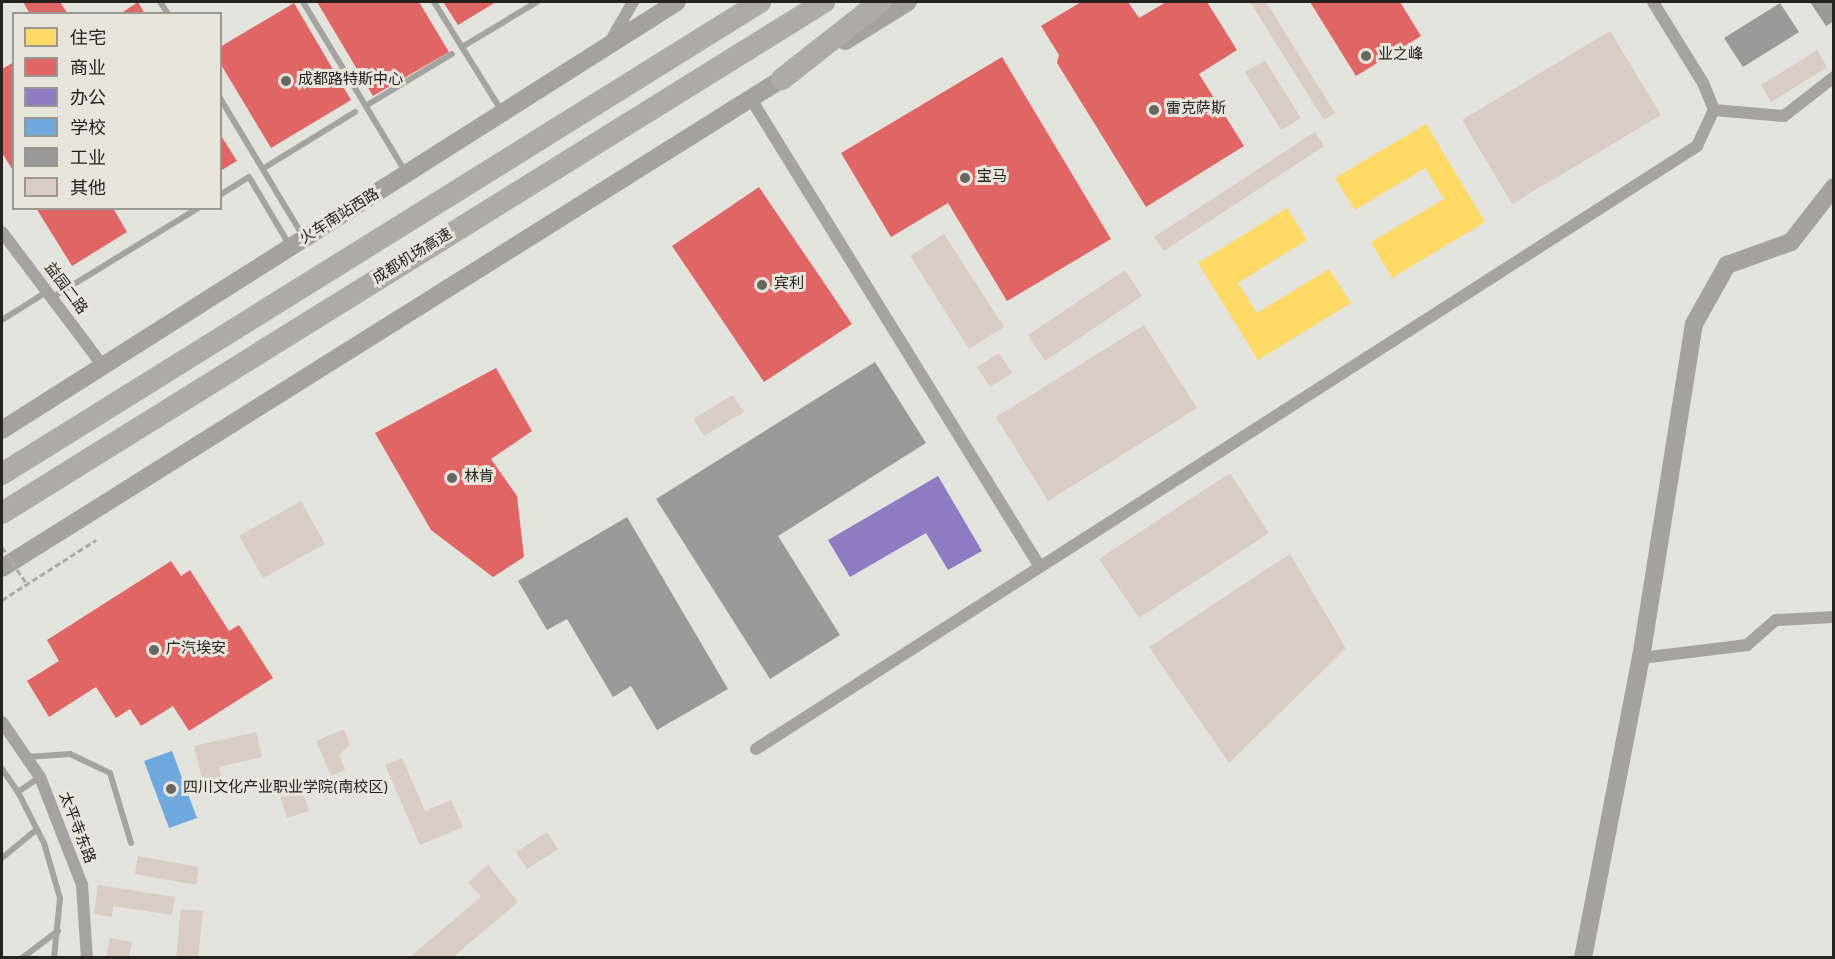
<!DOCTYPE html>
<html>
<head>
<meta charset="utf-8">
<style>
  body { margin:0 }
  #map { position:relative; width:1835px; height:959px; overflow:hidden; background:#e3e3de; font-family:Overpass,"Noto Sans SC",sans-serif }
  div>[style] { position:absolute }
  .homes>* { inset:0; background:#ffd966 }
  .shops>* { inset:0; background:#e06666 }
  .offices>* { inset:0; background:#8e7cc3 }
  .schools>* { inset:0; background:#6fa8dc }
  .industry>* { inset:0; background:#999 }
  .building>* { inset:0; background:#d8ccc5 }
  .path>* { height:3px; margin-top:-1.5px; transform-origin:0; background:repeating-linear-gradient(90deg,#acaba8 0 6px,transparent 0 9px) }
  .lane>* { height:6px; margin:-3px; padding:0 3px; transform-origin:3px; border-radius:3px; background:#a5a3a2 }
  .street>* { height:12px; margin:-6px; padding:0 6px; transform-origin:6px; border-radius:6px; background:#a5a3a2 }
  .secondary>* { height:18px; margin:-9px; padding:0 9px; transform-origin:9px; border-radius:9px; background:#a4a2a1 }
  .highway>* { height:22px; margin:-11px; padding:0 11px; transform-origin:11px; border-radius:11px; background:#acaba8 }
  .path-bridge>* { height:3px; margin-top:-1.5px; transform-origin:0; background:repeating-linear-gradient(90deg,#acaba8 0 6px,transparent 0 9px) }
  .dots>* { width:16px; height:16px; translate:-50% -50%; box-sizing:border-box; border:3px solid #e6e4db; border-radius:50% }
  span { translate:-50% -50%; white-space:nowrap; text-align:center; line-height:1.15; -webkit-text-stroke:6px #e6e4db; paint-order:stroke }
  .poi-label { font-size:15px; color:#242320 }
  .left { translate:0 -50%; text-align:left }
  .street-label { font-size:15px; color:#242320 }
  .frame { position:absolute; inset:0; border:3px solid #242320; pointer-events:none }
  .legend { position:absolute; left:12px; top:12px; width:210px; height:198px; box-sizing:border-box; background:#e6e4db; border:2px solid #989790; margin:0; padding:8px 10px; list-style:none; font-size:18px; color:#242320 }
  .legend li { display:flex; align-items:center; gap:12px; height:30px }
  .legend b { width:30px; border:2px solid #989790 }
</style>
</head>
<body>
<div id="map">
  <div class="homes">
    <div style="clip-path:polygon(1426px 124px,1485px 222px,1392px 278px,1371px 242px,1444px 199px,1425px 168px,1355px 210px,1335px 178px)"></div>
    <div style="clip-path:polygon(1287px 208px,1307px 240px,1238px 283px,1257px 313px,1329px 269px,1351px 303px,1258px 360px,1198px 263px)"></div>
  </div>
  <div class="shops">
    <div style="clip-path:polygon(23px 2px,60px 2px,68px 14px,30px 14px)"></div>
    <div style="clip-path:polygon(138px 2px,145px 14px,120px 14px)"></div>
    <div style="clip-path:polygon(317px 2px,419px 2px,449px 52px,373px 96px)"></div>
    <div style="clip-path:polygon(443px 2px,496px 2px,458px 25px)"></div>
    <div style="clip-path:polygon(1081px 2px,1128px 2px,1139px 18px,1166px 2px,1207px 2px,1237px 50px,1199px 74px,1244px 146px,1146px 207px,1057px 63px,1059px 55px,1041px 26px)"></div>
    <div style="clip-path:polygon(1310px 2px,1400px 2px,1421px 36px,1356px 76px)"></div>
    <div style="clip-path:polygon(294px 3px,351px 100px,271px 148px,220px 63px,220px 47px)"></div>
    <div style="clip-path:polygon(1002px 57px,1111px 239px,1007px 301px,948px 203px,891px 237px,841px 153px)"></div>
    <div style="clip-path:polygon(14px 62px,14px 172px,2px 153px,2px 69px)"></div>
    <div style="clip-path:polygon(220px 134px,237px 161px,220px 171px)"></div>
    <div style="clip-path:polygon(759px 187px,852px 324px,764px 382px,672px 246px)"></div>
    <div style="clip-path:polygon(36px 208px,113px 208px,127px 232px,72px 266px)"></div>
    <div style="clip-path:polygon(496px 368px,532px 431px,491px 459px,517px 496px,524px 557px,493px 577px,431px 530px,375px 433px)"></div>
    <div style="clip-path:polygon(171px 561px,181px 576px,190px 570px,229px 631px,239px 625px,273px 678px,189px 731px,173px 706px,141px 726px,130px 709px,116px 718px,96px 687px,49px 717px,27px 681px,59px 661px,47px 640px)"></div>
  </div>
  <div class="offices">
    <div style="clip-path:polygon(938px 476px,982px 551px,948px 570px,926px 533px,850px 577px,828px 540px)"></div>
  </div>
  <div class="schools">
    <div style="clip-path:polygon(172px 751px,197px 818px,169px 828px,144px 761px)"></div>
  </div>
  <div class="industry">
    <div style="clip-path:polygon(1810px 2px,1834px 2px,1834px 21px,1826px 26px)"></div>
    <div style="clip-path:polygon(1780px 3px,1799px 32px,1743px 67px,1724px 38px)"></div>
    <div style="clip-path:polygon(875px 362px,926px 443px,778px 536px,840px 635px,770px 679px,656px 499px)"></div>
    <div style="clip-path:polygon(627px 517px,728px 689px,657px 730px,631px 686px,613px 697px,567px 619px,547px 630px,518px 581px)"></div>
  </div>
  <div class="building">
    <div style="clip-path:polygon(1250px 2px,1266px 2px,1335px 113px,1324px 120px)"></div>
    <div style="clip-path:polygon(1610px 31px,1661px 115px,1512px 204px,1462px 120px)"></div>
    <div style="clip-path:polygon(1817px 50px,1827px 67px,1771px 102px,1761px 85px)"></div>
    <div style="clip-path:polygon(1265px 60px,1301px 118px,1281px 130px,1245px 72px)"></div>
    <div style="clip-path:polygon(1315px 132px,1324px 146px,1164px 251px,1154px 237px)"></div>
    <div style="clip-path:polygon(944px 234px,1004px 327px,969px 349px,910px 256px)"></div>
    <div style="clip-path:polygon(1125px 270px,1142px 296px,1045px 361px,1028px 335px)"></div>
    <div style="clip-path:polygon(1144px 325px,1197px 408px,1048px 501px,996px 417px)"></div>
    <div style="clip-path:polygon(999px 353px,1012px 373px,990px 387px,977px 367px)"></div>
    <div style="clip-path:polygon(733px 395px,744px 412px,704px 436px,693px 419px)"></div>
    <div style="clip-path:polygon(1230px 473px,1269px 533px,1139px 618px,1099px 559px)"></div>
    <div style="clip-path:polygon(301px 501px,325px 544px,263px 578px,239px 536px)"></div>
    <div style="clip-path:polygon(1290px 554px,1346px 648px,1229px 763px,1149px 647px)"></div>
    <div style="clip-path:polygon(344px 729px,350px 744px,339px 755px,345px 770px,331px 776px,316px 741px)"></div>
    <div style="clip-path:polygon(256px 732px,262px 757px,219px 767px,224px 786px,205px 790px,194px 746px)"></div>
    <div style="clip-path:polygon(402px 758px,425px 811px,451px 800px,463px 827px,420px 845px,385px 765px)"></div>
    <div style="clip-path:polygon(302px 790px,309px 811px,287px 818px,280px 797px)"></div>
    <div style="clip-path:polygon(547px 832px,558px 849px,527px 869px,516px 852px)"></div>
    <div style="clip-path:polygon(138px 856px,199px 867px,196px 885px,135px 874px)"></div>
    <div style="clip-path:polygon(488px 865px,518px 902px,452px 958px,409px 958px,481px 897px,468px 882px)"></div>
    <div style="clip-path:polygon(98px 885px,175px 897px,172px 915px,113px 906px,112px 917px,94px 914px)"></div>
    <div style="clip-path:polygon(181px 909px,203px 911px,198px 958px,176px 958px)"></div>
    <div style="clip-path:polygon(110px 938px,132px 942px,129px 958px,106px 958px)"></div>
  </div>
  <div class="path">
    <div style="left:2px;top:600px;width:112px;rotate:-32.6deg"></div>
  </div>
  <div class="lane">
    <div style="left:160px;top:2px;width:14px;rotate:56deg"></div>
    <div style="left:303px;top:2px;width:197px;rotate:58.9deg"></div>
    <div style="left:434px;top:2px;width:127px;rotate:58.2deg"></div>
    <div style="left:462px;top:47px;width:87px;rotate:-31deg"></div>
    <div style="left:220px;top:98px;width:161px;rotate:59deg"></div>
    <div style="left:367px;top:105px;width:99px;rotate:-31deg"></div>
    <div style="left:264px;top:168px;width:107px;rotate:-31.6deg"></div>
    <div style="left:220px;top:195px;width:34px;rotate:-32deg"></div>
    <div style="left:249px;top:177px;width:80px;rotate:59.3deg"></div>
    <div style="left:53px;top:297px;width:170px;rotate:-31.5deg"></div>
    <div style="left:2px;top:320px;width:54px;rotate:-32.2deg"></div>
    <div style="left:27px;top:757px;width:43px;rotate:-4deg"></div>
    <div style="left:70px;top:754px;width:44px;rotate:25.4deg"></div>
    <div style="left:110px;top:773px;width:73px;rotate:73.3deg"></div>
    <div style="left:2px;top:769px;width:28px;rotate:55deg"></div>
    <div style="left:40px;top:777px;width:27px;rotate:146deg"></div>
    <div style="left:18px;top:792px;width:57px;rotate:63deg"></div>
    <div style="left:44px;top:843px;width:57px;rotate:73.8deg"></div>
    <div style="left:60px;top:898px;width:60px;rotate:95.7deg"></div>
    <div style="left:2px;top:858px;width:45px;rotate:-39.6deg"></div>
    <div style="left:22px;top:958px;width:45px;rotate:-36.9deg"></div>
  </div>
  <div class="street">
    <div style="left:610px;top:42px;width:46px;rotate:-60.1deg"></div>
    <div style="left:751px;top:99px;width:550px;rotate:58.3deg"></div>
    <div style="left:1714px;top:110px;width:70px;rotate:4.9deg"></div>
    <div style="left:1784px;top:116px;width:63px;rotate:-38deg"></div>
    <div style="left:2px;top:232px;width:168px;rotate:53deg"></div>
    <div style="left:1641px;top:658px;width:107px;rotate:-7deg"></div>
    <div style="left:1747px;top:645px;width:38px;rotate:-41deg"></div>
    <div style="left:1776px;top:620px;width:58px;rotate:-3deg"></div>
    <div style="left:2px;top:722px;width:67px;rotate:55.4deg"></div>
    <div style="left:40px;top:777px;width:116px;rotate:68.7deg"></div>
    <div style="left:82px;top:885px;width:73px;rotate:86.1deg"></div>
    <div style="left:756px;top:749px;width:1118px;rotate:-32.65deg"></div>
    <div style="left:1697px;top:146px;width:40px;rotate:-65deg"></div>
    <div style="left:1714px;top:110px;width:29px;rotate:-112deg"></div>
    <div style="left:1703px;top:83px;width:95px;rotate:-121.7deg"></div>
  </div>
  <div class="secondary">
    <div style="left:845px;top:41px;width:74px;rotate:-31.8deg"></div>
    <div style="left:2px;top:430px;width:799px;rotate:-32.38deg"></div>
    <div style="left:2px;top:568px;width:934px;rotate:-32.09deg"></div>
    <div style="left:1583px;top:958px;width:306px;rotate:-79.1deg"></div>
    <div style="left:1641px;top:658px;width:338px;rotate:-81deg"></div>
    <div style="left:1694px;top:324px;width:68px;rotate:-60.8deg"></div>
    <div style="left:1727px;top:265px;width:68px;rotate:-19.8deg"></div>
    <div style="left:1791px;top:242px;width:70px;rotate:-52deg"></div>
  </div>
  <div class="highway">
    <div style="left:782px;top:79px;width:125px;rotate:-38.2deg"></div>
    <div style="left:2px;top:474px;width:893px;rotate:-31.91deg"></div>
    <div style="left:2px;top:513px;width:968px;rotate:-31.87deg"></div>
  </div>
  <div class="path-bridge">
    <div style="left:2px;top:547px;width:45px;rotate:56deg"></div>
  </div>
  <div class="dots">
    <div style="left:1366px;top:56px;background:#676662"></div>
    <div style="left:286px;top:81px;background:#676662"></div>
    <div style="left:1154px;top:110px;background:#676662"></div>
    <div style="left:965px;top:178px;background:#676662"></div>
    <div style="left:762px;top:285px;background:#676662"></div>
    <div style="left:452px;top:478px;background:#676662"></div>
    <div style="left:154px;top:650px;background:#676662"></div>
    <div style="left:171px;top:789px;background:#676662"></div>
  </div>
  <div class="poi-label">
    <span class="left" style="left:1378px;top:56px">业之峰</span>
    <span class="left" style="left:298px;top:81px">成都路特斯中心</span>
    <span class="left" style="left:1166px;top:110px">雷克萨斯</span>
    <span class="left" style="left:977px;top:178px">宝马</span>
    <span class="left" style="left:774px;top:285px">宾利</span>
    <span class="left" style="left:464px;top:478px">林肯</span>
    <span class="left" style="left:166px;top:650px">广汽埃安</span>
    <span class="left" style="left:183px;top:789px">四川文化产业职业学院(南校区)</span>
  </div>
  <div class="street-label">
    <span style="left:340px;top:217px;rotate:-32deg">火车南站西路</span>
    <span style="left:413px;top:257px;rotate:-32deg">成都机场高速</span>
    <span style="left:65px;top:289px;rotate:53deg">益园二路</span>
    <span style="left:76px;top:828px;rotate:69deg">太平寺东路</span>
  </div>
  <div class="frame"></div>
  <ul class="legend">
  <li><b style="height:16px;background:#ffd966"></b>住宅</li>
  <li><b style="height:16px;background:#e06666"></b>商业</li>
  <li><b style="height:16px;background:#8e7cc3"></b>办公</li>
  <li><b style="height:16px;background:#6fa8dc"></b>学校</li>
  <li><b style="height:16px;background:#999"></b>工业</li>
  <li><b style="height:16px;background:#d8ccc5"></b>其他</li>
  </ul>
</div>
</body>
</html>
